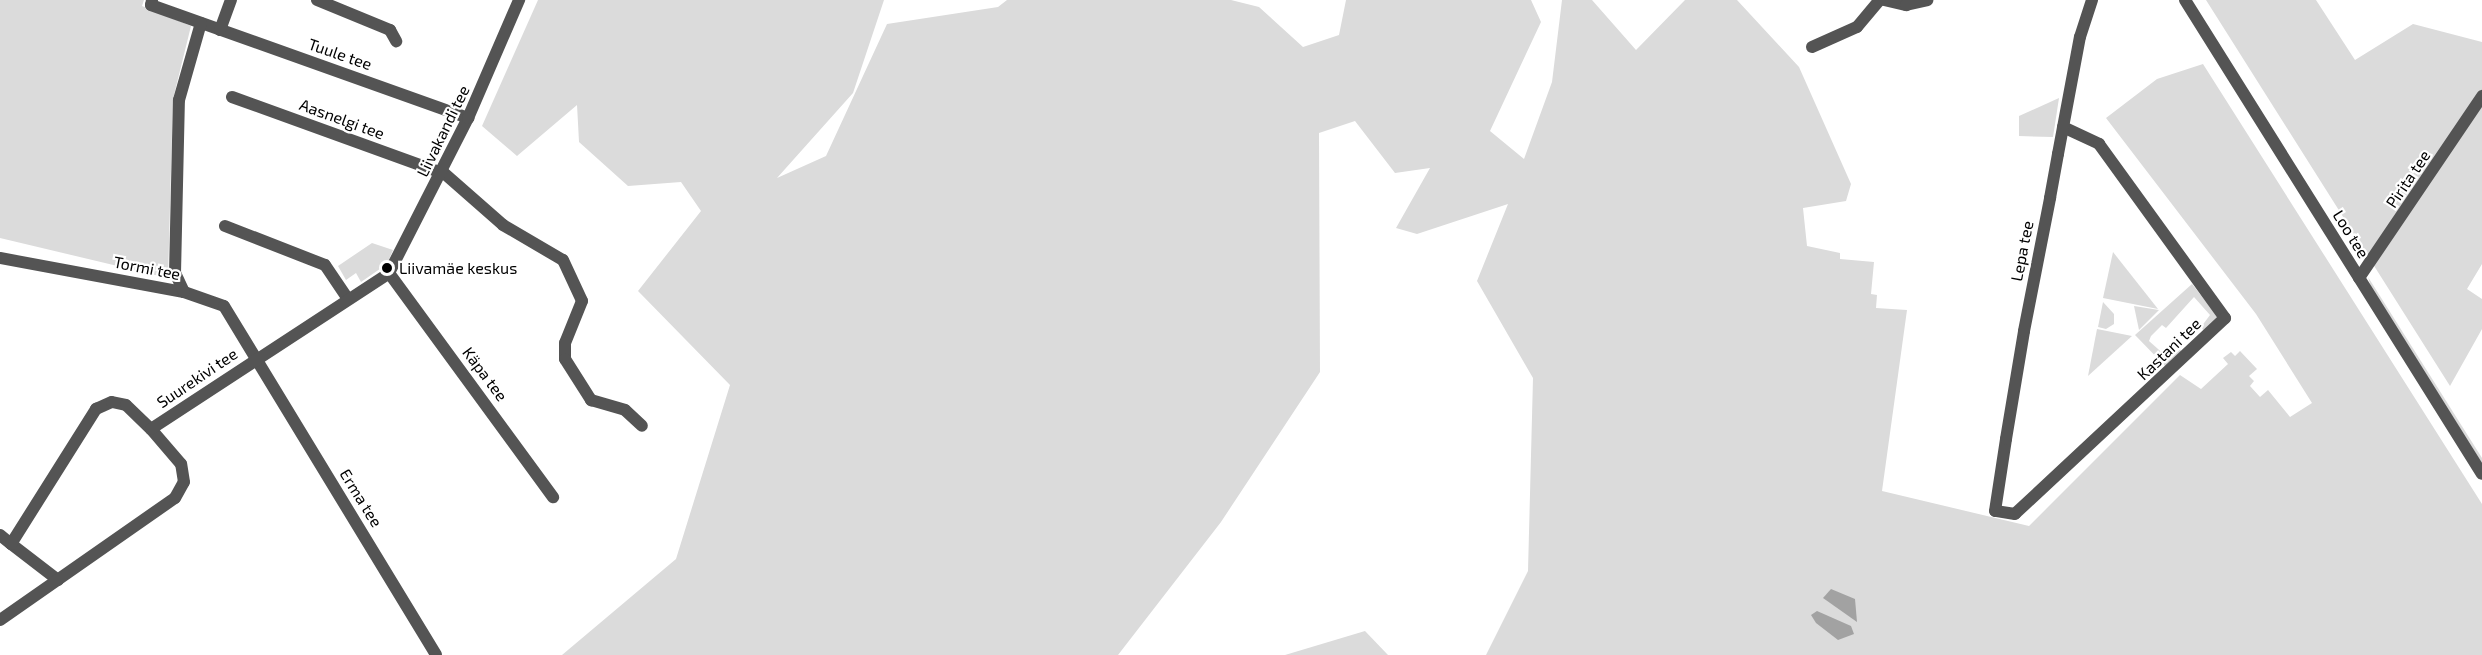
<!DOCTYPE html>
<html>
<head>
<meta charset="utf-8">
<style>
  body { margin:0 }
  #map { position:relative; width:2482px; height:655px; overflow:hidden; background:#fff; font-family:"Exo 2",sans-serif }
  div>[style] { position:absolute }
  .green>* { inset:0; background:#dbdbdb }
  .water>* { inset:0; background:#a2a2a2 }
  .minor>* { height:12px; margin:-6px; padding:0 6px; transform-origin:6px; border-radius:6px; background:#545454 }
  .dots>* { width:16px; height:16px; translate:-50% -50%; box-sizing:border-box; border:3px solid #fff; border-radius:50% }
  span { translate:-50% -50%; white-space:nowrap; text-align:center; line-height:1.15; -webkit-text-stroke:4.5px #fff; paint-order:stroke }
  .street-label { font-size:16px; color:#000 }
  .poi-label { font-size:16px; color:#000 }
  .left { translate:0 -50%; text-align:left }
</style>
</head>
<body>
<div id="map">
  <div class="green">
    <div style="clip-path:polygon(0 0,144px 0,142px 6px,191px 26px,173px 99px,168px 278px,0 238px)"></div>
    <div style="clip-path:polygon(538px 0,884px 0,853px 93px,777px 178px,826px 156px,887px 24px,998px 7px,1007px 0,1231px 0,1259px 7px,1303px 47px,1339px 35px,1346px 0,1531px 0,1541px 22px,1490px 131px,1524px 159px,1552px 82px,1562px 0,1592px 0,1636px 50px,1685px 0,1737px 0,1799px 67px,1851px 184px,1846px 201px,1803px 208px,1807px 246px,1840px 253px,1840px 259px,1874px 262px,1871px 294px,1877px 295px,1876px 308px,1907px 310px,1882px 491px,2029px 526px,2180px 375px,2201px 389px,2228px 364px,2223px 358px,2231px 352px,2235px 356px,2240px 351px,2257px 369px,2249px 376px,2254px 381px,2250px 386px,2260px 397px,2268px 390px,2290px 417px,2312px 403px,2256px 314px,2106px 118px,2157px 79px,2203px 64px,2482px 504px,2482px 655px,1486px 655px,1528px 571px,1533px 378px,1477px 281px,1508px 204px,1417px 234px,1396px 228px,1430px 168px,1395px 173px,1355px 121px,1319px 133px,1320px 372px,1221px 522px,1118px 655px,562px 655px,676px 559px,730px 385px,638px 291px,701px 211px,681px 182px,628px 186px,579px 142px,577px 105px,517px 156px,482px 126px)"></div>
    <div style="clip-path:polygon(2206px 0,2316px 0,2355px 60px,2413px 24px,2482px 42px,2482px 264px,2467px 289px,2482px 299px,2482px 329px,2450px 386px)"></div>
    <div style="clip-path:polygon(2059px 98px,2053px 137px,2019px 136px,2019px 116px)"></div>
    <div style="clip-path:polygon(372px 243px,393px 250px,387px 264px,361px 282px,356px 273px,346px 280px,338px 266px)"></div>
    <div style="clip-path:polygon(2113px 252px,2158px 309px,2103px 298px)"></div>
    <div style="clip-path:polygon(2368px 277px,2482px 458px,2482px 463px,2371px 287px)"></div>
    <div style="clip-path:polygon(2192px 284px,2218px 317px,2204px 331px,2201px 327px,2210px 315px,2194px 297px,2166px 328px,2162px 325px,2151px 336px,2149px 341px,2167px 357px,2179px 348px,2182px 352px,2166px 367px,2135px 335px)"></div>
    <div style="clip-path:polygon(2103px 302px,2114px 314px,2114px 324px,2106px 329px,2098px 327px)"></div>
    <div style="clip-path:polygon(2134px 306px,2159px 310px,2139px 330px)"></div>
    <div style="clip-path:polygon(2097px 329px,2132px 336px,2088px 376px)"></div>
    <div style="clip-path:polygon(1365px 631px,1388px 655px,1285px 655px)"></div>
  </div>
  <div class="water">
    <div style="clip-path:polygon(1831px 589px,1855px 599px,1857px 622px,1823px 598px)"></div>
    <div style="clip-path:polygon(1817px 611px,1851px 626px,1854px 634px,1838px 640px,1816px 623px,1811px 615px)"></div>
  </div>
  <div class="minor">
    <div style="left:152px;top:0;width:5px;rotate:101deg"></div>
    <div style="left:151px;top:5px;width:337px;rotate:19.6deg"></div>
    <div style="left:317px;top:0;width:79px;rotate:22.3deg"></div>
    <div style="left:390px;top:30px;width:13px;rotate:61deg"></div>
    <div style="left:1884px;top:0;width:23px;rotate:13deg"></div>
    <div style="left:1906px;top:5px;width:22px;rotate:-13deg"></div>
    <div style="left:2185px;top:0;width:559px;rotate:57.93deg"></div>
    <div style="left:220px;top:30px;width:32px;rotate:-70deg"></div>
    <div style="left:1812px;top:47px;width:49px;rotate:-24deg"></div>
    <div style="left:1857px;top:27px;width:35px;rotate:-50deg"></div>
    <div style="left:232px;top:97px;width:226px;rotate:19.9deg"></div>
    <div style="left:445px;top:174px;width:77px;rotate:41.3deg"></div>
    <div style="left:503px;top:225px;width:69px;rotate:30.3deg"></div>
    <div style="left:563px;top:260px;width:45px;rotate:65.1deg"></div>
    <div style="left:582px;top:301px;width:45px;rotate:112deg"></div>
    <div style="left:565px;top:343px;width:16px;rotate:90deg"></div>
    <div style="left:565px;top:359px;width:49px;rotate:57.6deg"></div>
    <div style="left:591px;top:400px;width:35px;rotate:16deg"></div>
    <div style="left:625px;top:410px;width:23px;rotate:43deg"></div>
    <div style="left:2063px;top:127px;width:40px;rotate:25deg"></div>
    <div style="left:2099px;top:144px;width:215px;rotate:54.1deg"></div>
    <div style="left:2225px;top:318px;width:287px;rotate:137deg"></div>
    <div style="left:2015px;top:514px;width:20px;rotate:-171deg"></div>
    <div style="left:1995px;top:511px;width:73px;rotate:-81.3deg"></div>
    <div style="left:2006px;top:439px;width:109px;rotate:-80.5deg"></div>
    <div style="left:2024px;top:331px;width:136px;rotate:-78.9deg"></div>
    <div style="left:2050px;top:198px;width:45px;rotate:-79.7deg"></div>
    <div style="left:2058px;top:154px;width:119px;rotate:-79.4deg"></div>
    <div style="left:2080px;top:37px;width:39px;rotate:-72deg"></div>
    <div style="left:225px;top:226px;width:107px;rotate:21.3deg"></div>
    <div style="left:325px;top:265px;width:40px;rotate:56deg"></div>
    <div style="left:0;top:258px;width:187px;rotate:10.5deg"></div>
    <div style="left:184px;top:292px;width:42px;rotate:19.3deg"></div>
    <div style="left:224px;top:306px;width:408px;rotate:58.7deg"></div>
    <div style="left:389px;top:273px;width:278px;rotate:53.8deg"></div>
    <div style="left:2359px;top:278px;width:220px;rotate:-55.9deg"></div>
    <div style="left:184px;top:292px;width:21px;rotate:-115deg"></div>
    <div style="left:175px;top:273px;width:173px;rotate:-88.7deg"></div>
    <div style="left:179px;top:100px;width:80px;rotate:-74.1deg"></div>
    <div style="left:0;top:535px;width:14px;rotate:39deg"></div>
    <div style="left:58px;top:580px;width:59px;rotate:-142.5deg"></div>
    <div style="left:11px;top:544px;width:160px;rotate:-57.8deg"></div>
    <div style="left:96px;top:409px;width:17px;rotate:-24deg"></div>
    <div style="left:112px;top:402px;width:14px;rotate:12deg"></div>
    <div style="left:126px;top:405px;width:35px;rotate:44deg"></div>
    <div style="left:0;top:620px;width:213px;rotate:-34.9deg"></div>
    <div style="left:175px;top:498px;width:18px;rotate:-61deg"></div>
    <div style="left:184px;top:482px;width:18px;rotate:-99deg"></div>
    <div style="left:181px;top:464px;width:46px;rotate:-130.6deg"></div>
    <div style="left:151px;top:429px;width:285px;rotate:-33.2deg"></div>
    <div style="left:389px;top:273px;width:174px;rotate:-63deg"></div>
    <div style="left:468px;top:118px;width:129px;rotate:-66.6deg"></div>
  </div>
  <div class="dots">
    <div style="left:387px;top:268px;background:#000"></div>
  </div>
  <div class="street-label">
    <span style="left:340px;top:54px;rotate:19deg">Tuule tee</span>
    <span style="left:342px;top:119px;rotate:20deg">Aasnelgi tee</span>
    <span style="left:443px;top:131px;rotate:-64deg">Liivakandi tee</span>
    <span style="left:2408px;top:179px;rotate:-56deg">Pirita tee</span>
    <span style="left:2351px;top:234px;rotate:58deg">Loo tee</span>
    <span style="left:2022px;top:251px;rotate:-79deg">Lepa tee</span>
    <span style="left:147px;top:268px;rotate:11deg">Tormi tee</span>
    <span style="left:2169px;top:349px;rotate:-44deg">Kastani tee</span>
    <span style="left:485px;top:374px;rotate:53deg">Käpa tee</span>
    <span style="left:197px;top:378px;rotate:-34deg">Suurekivi tee</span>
    <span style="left:361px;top:498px;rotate:58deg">Erma tee</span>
  </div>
  <div class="poi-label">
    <span class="left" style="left:399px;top:268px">Liivamäe keskus</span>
  </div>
</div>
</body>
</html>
